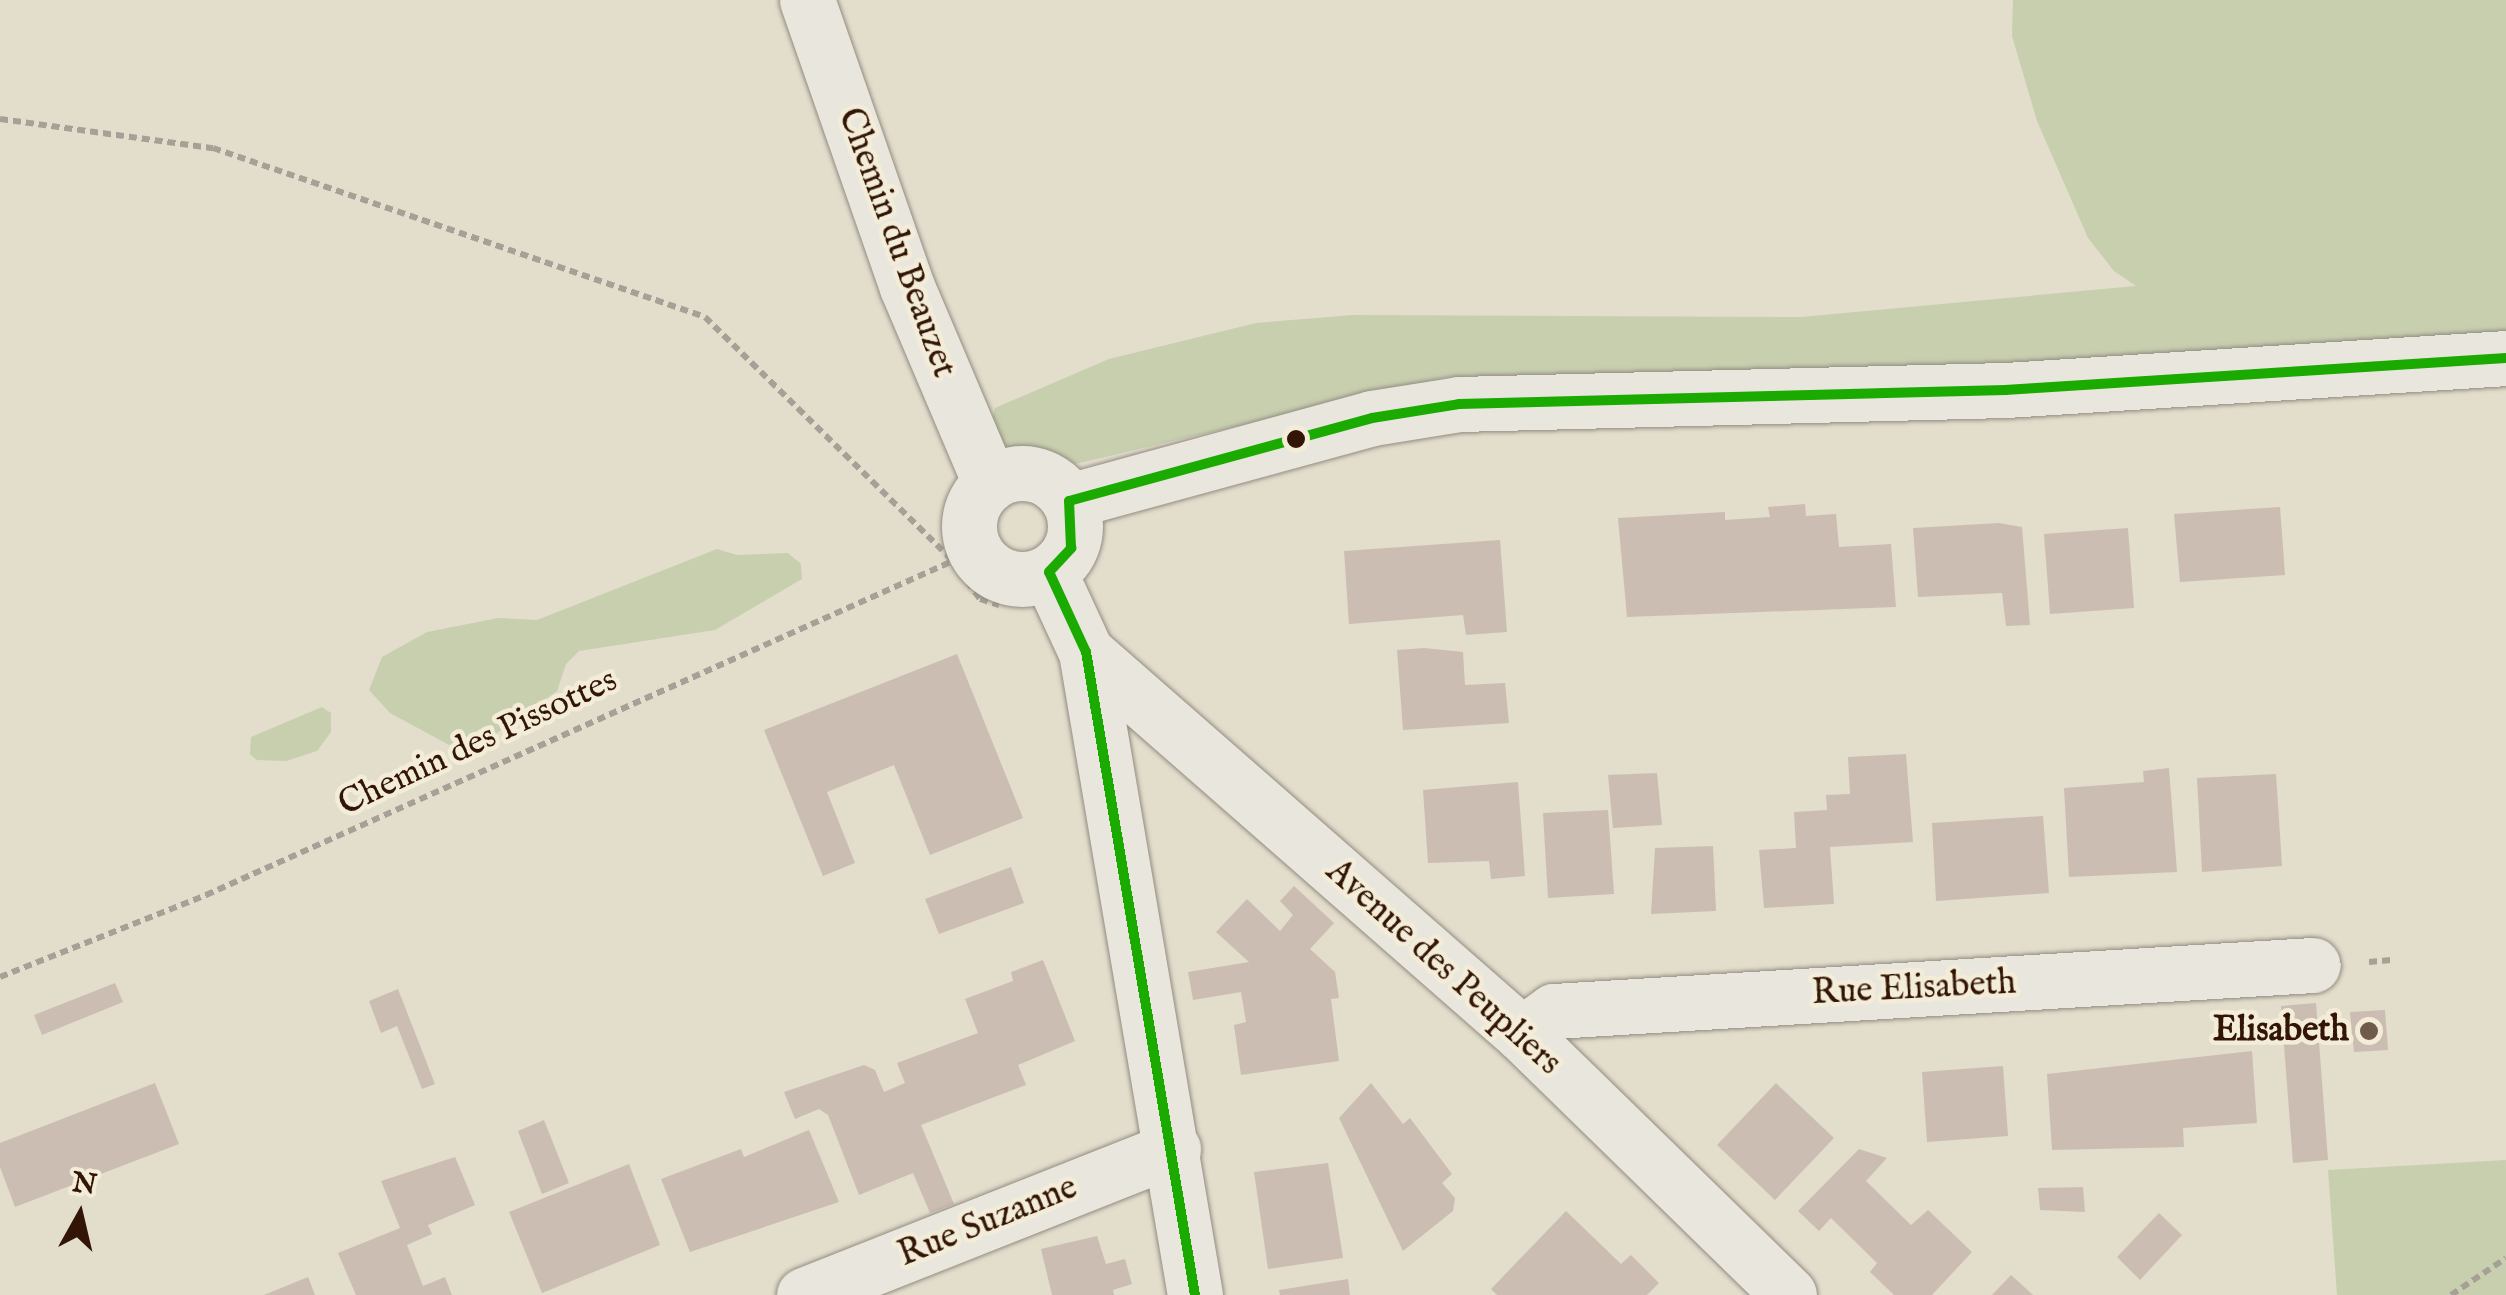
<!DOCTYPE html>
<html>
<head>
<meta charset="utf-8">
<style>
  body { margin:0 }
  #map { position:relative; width:2506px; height:1295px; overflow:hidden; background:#e3ddcc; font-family:"IM FELL English",serif }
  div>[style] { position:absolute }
  .green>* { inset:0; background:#c8cfaf }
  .building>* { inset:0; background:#ccbdb2 }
  .path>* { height:6px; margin-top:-3px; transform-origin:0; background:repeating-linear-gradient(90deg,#a6a097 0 8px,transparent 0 13px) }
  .roads { filter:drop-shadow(0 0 2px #938c80) drop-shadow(0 0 2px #938c80) }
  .minor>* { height:55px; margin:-27.5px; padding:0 27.5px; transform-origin:27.5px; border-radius:27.5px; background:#e9e6de }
  .minor>.ring { margin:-27.5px; padding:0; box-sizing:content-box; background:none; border:55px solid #e9e6de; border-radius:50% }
  .bus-1>* { height:10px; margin:-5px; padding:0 5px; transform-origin:5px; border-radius:5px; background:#1aaa00 }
  .dots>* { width:28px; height:28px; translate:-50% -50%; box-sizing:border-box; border:5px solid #f3ecd8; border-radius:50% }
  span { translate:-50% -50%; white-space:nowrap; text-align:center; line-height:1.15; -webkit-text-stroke:9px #f3ecd8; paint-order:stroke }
  .street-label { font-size:35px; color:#321504 }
  .poi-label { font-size:35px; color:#321504; font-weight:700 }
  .right { translate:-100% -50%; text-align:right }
  .north { position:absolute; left:30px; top:1165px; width:100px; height:100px; -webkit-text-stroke:8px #f3ecd8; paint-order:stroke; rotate:8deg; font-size:28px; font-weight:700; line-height:40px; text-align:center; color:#321504 }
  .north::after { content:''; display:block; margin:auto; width:35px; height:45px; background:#321504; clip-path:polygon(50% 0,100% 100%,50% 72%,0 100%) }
</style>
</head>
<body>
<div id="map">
  <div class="green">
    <div style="clip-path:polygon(2013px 0,2506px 0,2506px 332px,2039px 364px,1446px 377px,1054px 469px,1018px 459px,990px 430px,995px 408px,1109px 359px,1256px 323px,1353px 315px,1801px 317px,2136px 286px,2114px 271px,2088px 238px,2037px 121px,2012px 36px)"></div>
    <div style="clip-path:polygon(717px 549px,737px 555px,788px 553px,801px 564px,802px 579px,715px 630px,579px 651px,566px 664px,557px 691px,477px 747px,451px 746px,390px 713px,369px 690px,382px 657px,427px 632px,498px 618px,537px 620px)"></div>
    <div style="clip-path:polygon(322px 707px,331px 713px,331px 732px,317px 751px,286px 761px,257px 760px,250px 754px,251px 737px)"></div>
    <div style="clip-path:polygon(2506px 1160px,2506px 1295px,2337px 1295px,2328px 1170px)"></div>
  </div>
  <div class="building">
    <div style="clip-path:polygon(1805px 504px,1806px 516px,1836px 514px,1839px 547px,1891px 544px,1896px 607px,1627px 617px,1618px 518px,1725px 512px,1725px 520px,1770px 517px,1768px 507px)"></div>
    <div style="clip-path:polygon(2280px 507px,2285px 575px,2180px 582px,2174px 514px)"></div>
    <div style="clip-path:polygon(1999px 523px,2022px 527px,2030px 625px,2006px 626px,2002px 593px,1918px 597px,1913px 528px)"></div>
    <div style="clip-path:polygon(2128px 528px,2134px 608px,2050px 614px,2044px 534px)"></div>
    <div style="clip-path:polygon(1500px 540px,1507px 632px,1466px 635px,1463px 615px,1349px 624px,1344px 551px)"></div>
    <div style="clip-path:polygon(1424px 648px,1463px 652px,1465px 685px,1505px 683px,1509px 723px,1403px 730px,1397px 650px)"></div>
    <div style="clip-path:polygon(957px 654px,1023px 818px,930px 855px,894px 765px,827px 792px,855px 863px,823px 876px,764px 730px)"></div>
    <div style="clip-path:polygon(1906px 754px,1913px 842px,1830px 847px,1834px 904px,1764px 908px,1759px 850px,1796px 848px,1794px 812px,1827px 810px,1826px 795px,1850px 794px,1848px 757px)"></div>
    <div style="clip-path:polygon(2169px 768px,2177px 872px,2069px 877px,2064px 788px,2144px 782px,2143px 771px)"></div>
    <div style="clip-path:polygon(1657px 773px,1662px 825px,1613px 828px,1608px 775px)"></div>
    <div style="clip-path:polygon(2276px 774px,2282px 866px,2202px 872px,2197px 778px)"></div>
    <div style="clip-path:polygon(1518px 782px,1525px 876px,1491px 879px,1489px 861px,1428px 863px,1423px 790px)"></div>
    <div style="clip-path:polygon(1608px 810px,1614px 894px,1548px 898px,1543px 813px)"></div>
    <div style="clip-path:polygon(2043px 816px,2049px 893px,1936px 901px,1932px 823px)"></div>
    <div style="clip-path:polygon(1713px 846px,1716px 911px,1651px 914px,1655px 848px)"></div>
    <div style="clip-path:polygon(1011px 867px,1024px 903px,939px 934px,925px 899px)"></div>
    <div style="clip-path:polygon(1294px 886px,1334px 923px,1310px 949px,1335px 972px,1339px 998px,1331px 999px,1339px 1061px,1241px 1075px,1234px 1025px,1246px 1022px,1241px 992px,1193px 1000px,1188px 972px,1249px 962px,1216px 932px,1247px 899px,1280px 931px,1293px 915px,1280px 901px)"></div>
    <div style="clip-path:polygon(1043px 960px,1075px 1041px,1018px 1065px,1026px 1085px,921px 1125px,954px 1204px,930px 1213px,913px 1173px,859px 1195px,828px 1115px,819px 1109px,795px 1119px,784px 1092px,864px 1065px,875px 1070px,884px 1092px,905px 1083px,897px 1063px,978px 1033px,965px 999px,1013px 981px,1011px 972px)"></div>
    <div style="clip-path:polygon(115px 983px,123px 1002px,42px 1035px,34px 1015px)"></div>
    <div style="clip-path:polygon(398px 989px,435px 1084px,422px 1089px,397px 1026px,381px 1033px,369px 1001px)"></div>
    <div style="clip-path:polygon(2316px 1003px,2328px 1160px,2293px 1163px,2281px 1006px)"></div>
    <div style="clip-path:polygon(2385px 1010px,2388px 1050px,2354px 1052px,2350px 1012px)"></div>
    <div style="clip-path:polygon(2252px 1051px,2257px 1123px,2183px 1128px,2184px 1147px,2052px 1150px,2047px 1074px)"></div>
    <div style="clip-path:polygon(2003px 1066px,2008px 1136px,1927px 1142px,1922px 1072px)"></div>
    <div style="clip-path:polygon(155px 1083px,179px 1144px,15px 1207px,0 1167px,0 1143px)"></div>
    <div style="clip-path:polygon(1371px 1083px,1403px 1124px,1410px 1118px,1452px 1174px,1442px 1183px,1455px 1198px,1453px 1211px,1403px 1251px,1339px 1118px)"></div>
    <div style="clip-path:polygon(1776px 1083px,1834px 1138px,1775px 1200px,1717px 1145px)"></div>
    <div style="clip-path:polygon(544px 1120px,569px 1183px,542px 1194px,518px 1131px)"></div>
    <div style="clip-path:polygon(809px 1130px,839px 1202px,690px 1252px,661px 1179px,741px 1149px,744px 1157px)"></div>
    <div style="clip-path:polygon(1859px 1149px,1887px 1158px,1866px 1181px,1911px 1225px,1928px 1210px,1972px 1252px,1932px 1295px,1894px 1295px,1870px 1272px,1877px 1263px,1831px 1218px,1819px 1231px,1798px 1211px)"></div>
    <div style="clip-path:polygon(455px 1157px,475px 1205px,428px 1225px,432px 1234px,407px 1245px,423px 1286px,445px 1277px,452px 1295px,356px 1295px,338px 1253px,400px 1228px,381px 1181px)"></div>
    <div style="clip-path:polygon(1328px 1163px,1343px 1258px,1268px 1269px,1254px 1172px)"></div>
    <div style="clip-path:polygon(629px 1164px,660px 1245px,542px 1293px,509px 1212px)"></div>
    <div style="clip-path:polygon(2083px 1187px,2085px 1212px,2040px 1210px,2038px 1188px)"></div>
    <div style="clip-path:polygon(1566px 1211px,1621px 1264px,1631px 1255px,1659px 1283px,1647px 1295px,1497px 1295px,1491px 1289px)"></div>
    <div style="clip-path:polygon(2159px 1213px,2182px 1235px,2140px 1280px,2117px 1257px)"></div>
    <div style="clip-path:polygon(1097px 1236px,1106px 1264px,1125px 1259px,1132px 1284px,1113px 1290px,1114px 1295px,1052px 1295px,1041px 1249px)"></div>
    <div style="clip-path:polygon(2011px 1275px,2033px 1295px,1992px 1295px)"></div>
    <div style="clip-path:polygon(308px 1277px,315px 1295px,264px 1295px)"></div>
    <div style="clip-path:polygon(1348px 1279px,1350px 1295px,1280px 1295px,1279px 1290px)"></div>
  </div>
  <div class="path">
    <div style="left:0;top:119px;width:215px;rotate:7.8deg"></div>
    <div style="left:213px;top:148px;width:520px;rotate:18.96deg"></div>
    <div style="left:705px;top:317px;width:346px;rotate:44.5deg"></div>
    <div style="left:952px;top:560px;width:48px;rotate:54.3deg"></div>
    <div style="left:980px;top:599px;width:20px;rotate:18deg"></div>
    <div style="left:2369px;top:962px;width:25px;rotate:-5deg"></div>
    <div style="left:0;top:977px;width:222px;rotate:-21.7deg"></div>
    <div style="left:206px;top:895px;width:842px;rotate:-24.1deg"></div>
    <div style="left:2451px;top:1295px;width:66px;rotate:-33.9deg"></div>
  </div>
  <div class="roads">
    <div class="minor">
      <div style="left:807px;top:0;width:304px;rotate:70.8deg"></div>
      <div style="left:907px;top:287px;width:213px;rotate:67deg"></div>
      <div class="ring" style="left:969px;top:473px;width:51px;height:51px"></div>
      <div style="left:1069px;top:501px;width:314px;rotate:-15.3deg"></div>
      <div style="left:1372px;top:418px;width:88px;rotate:-9.1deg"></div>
      <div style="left:1459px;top:404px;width:547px;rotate:-1.47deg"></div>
      <div style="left:2006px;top:390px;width:501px;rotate:-3.66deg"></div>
      <div style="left:1049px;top:572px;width:88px;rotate:65.2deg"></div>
      <div style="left:1086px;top:652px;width:652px;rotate:80.38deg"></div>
      <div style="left:1086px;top:652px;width:580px;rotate:41.22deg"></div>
      <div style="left:1522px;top:1034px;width:373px;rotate:44.3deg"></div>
      <div style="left:1522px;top:1034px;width:39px;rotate:-36deg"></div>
      <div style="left:1554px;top:1011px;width:760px;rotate:-3.47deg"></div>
      <div style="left:804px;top:1295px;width:397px;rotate:-21.6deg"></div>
    </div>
  </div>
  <div class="bus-1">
    <div style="left:1195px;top:1295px;width:652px;rotate:-99.62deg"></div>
    <div style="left:1086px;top:652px;width:88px;rotate:-114.8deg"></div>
    <div style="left:1049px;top:572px;width:33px;rotate:-47deg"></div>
    <div style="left:1071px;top:548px;width:47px;rotate:-92.4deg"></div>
    <div style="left:1069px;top:501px;width:314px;rotate:-15.3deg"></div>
    <div style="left:1372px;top:418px;width:88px;rotate:-9.1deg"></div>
    <div style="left:1459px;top:404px;width:547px;rotate:-1.47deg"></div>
    <div style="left:2006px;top:390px;width:501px;rotate:-3.66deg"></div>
  </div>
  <div class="dots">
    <div style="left:1296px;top:439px;background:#321504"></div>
    <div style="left:2369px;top:1031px;background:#705b4a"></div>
  </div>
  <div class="street-label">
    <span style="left:896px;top:243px;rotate:70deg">Chemin du Beauzet</span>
    <span style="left:478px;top:743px;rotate:-25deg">Chemin des Pissottes</span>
    <span style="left:1443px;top:968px;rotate:42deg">Avenue des Peupliers</span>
    <span style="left:1914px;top:989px;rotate:-3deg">Rue Elisabeth</span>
    <span style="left:988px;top:1222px;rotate:-22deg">Rue Suzanne</span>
  </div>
  <div class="poi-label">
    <span class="right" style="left:2349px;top:1031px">Elisabeth</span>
  </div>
  <div class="north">N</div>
</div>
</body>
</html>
